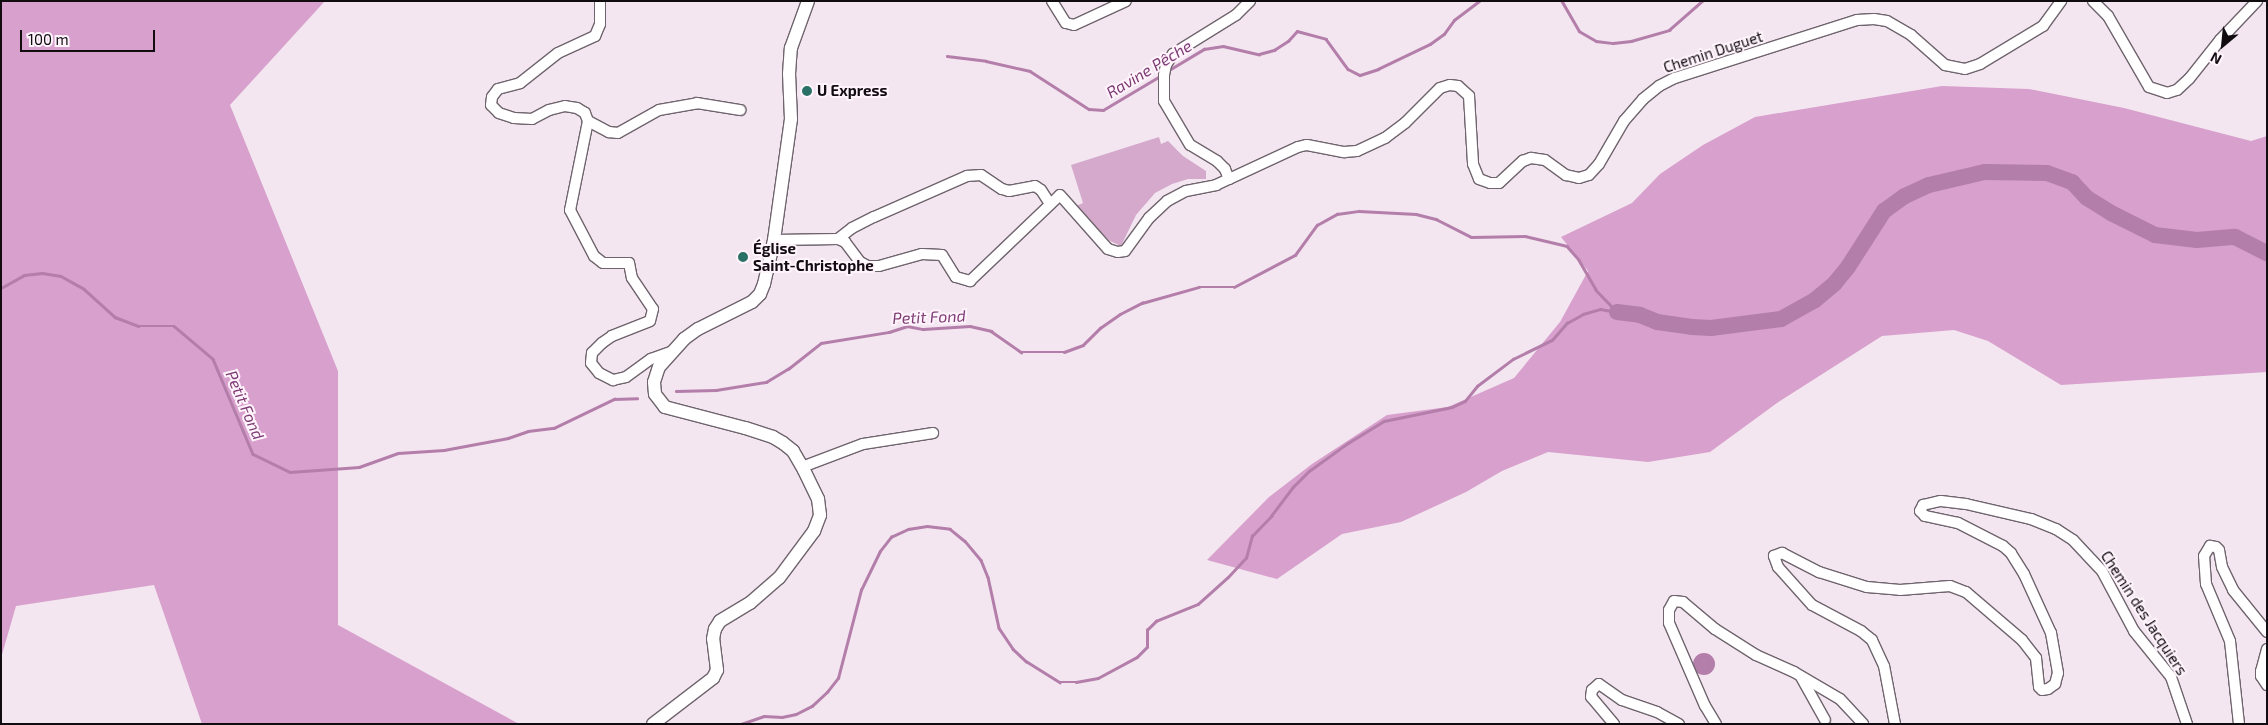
<!DOCTYPE html>
<html>
<head>
<meta charset="utf-8">
<style>
	body { margin:0 }
	#map { position:relative; width:2268px; height:725px; overflow:hidden; background:#f3e6f0; font-family:"Exo 2",sans-serif }
	div>[style] { position:absolute }
	.green>* { inset:0; background:#d4a9cc }
	.forest>* { inset:0; background:#d8a0cd }
	.water>* { inset:0; background:#b47eaa }
	.round { border-radius:50% }
	.stream>* { height:2.5px; margin:-1.25px; padding:0 1.25px; transform-origin:1.25px; border-radius:1.25px; background:#b47eaa }
	.river>* { height:16px; margin:-8px; padding:0 8px; transform-origin:8px; border-radius:8px; background:#b47eaa }
	.roads { filter:drop-shadow(1px 0 #6f646d) drop-shadow(-1px 0 #6f646d) drop-shadow(0 1px #6f646d) drop-shadow(0 -1px #6f646d) }
	.minor>* { height:10px; margin:-5px; padding:0 5px; transform-origin:5px; border-radius:5px; background:#fff }
	.major>* { height:12px; margin:-6px; padding:0 6px; transform-origin:6px; border-radius:6px; background:#fff }
	.dots>* { width:14px; height:14px; translate:-50% -50%; box-sizing:border-box; border:2px solid #fff4fc; border-radius:50% }
	span { translate:-50% -50%; white-space:nowrap; text-align:center; line-height:1.15; -webkit-text-stroke:4px #fff4fc; paint-order:stroke }
	.street-label { font-size:15px; color:#110c10 }
	.poi-label { font-size:15px; color:#110c10; font-weight:700 }
	.left { translate:0 -50%; text-align:left }
	.water-label { font-size:16px; color:#7d3b74; font-style:italic }
	.frame { position:absolute; inset:0; border:2px solid #110c10; pointer-events:none }
	.north { position:absolute; left:2198px; top:20px; width:50px; height:50px; -webkit-text-stroke:4px #fff4fc; paint-order:stroke; rotate:208deg; font-size:14px; font-weight:700; line-height:20px; text-align:center; color:#110c10 }
	.north::after { content:''; display:block; margin:auto; width:18px; height:22px; background:#110c10; clip-path:polygon(50% 0,100% 100%,50% 72%,0 100%) }
	.scale { position:absolute; left:20px; top:30px; width:135px; height:22px; box-sizing:border-box; border:2px solid #110c10; border-top:0; padding-left:6px; font-size:15px; line-height:18px; white-space:nowrap; color:#110c10; -webkit-text-stroke:4px #fff4fc; paint-order:stroke }
</style>
</head>
<body>
<div id="map">
	<div class="green">
		<i style="clip-path:polygon(1159px 137px,1161px 144px,1168px 141px,1183px 156px,1206px 171px,1206px 179px,1188px 179px,1172px 184px,1155px 193px,1136px 215px,1121px 246px,1110px 241px,1074px 207px,1083px 203px,1071px 165px)"></i>
	</div>
	<div class="forest">
		<i style="clip-path:polygon(1px 1px,325px 1px,230px 105px,338px 371px,338px 625px,519px 724px,202px 724px,154px 585px,16px 606px,1px 658px)"></i>
		<i style="clip-path:polygon(1942px 86px,2029px 89px,2124px 108px,2251px 141px,2267px 136px,2267px 372px,2061px 385px,1988px 341px,1954px 330px,1882px 336px,1777px 403px,1710px 452px,1648px 462px,1548px 452px,1502px 471px,1466px 492px,1401px 522px,1342px 534px,1277px 579px,1207px 560px,1269px 497px,1312px 464px,1387px 415px,1448px 407px,1514px 378px,1560px 322px,1588px 271px,1561px 237px,1632px 203px,1660px 174px,1703px 145px,1755px 117px)"></i>
	</div>
	<div class="water">
		<i class="round" style="left:1693px;top:653px;width:22px;height:22px"></i>
	</div>
	<div class="stream">
		<i style="left:1562px;top:1px;width:34px;rotate:60deg"></i>
		<i style="left:1579px;top:31px;width:20px;rotate:30deg"></i>
		<i style="left:1596px;top:41px;width:17px;rotate:7deg"></i>
		<i style="left:1613px;top:43px;width:18px;rotate:-6deg"></i>
		<i style="left:1631px;top:41px;width:40px;rotate:-16deg"></i>
		<i style="left:1669px;top:30px;width:44px;rotate:-41.3deg"></i>
		<i style="left:947px;top:56px;width:39px;rotate:7deg"></i>
		<i style="left:986px;top:61px;width:45px;rotate:12.8deg"></i>
		<i style="left:1030px;top:71px;width:70px;rotate:32.8deg"></i>
		<i style="left:1089px;top:109px;width:14px;rotate:4deg"></i>
		<i style="left:1103px;top:110px;width:66px;rotate:-30.8deg"></i>
		<i style="left:1169px;top:70px;width:41px;rotate:-31deg"></i>
		<i style="left:1204px;top:49px;width:19px;rotate:-9deg"></i>
		<i style="left:1223px;top:46px;width:37px;rotate:13deg"></i>
		<i style="left:1259px;top:54px;width:16px;rotate:-15deg"></i>
		<i style="left:1274px;top:50px;width:17px;rotate:-33deg"></i>
		<i style="left:1288px;top:41px;width:13px;rotate:-48deg"></i>
		<i style="left:1297px;top:31px;width:30px;rotate:15deg"></i>
		<i style="left:1326px;top:39px;width:37px;rotate:54deg"></i>
		<i style="left:1348px;top:69px;width:13px;rotate:27deg"></i>
		<i style="left:1360px;top:75px;width:19px;rotate:-18deg"></i>
		<i style="left:1378px;top:69px;width:58px;rotate:-25.7deg"></i>
		<i style="left:1430px;top:44px;width:17px;rotate:-36deg"></i>
		<i style="left:1444px;top:34px;width:17px;rotate:-54deg"></i>
		<i style="left:1454px;top:20px;width:31px;rotate:-37deg"></i>
		<i style="left:1px;top:288px;width:26px;rotate:-29deg"></i>
		<i style="left:24px;top:275px;width:18px;rotate:-6deg"></i>
		<i style="left:42px;top:273px;width:19px;rotate:9deg"></i>
		<i style="left:61px;top:276px;width:26px;rotate:29deg"></i>
		<i style="left:84px;top:289px;width:42px;rotate:42.1deg"></i>
		<i style="left:115px;top:317px;width:25px;rotate:21deg"></i>
		<i style="left:138px;top:326px;width:36px"></i>
		<i style="left:174px;top:326px;width:51px;rotate:40.2deg"></i>
		<i style="left:213px;top:359px;width:103px;rotate:67.2deg"></i>
		<i style="left:253px;top:454px;width:41px;rotate:25.9deg"></i>
		<i style="left:290px;top:472px;width:69px;rotate:-4.1deg"></i>
		<i style="left:359px;top:467px;width:41px;rotate:-19.7deg"></i>
		<i style="left:398px;top:453px;width:46px;rotate:-3.7deg"></i>
		<i style="left:444px;top:450px;width:65px;rotate:-10.6deg"></i>
		<i style="left:508px;top:438px;width:21px;rotate:-19deg"></i>
		<i style="left:528px;top:431px;width:26px;rotate:-7deg"></i>
		<i style="left:554px;top:428px;width:67px;rotate:-25.8deg"></i>
		<i style="left:614px;top:399px;width:23px;rotate:-2deg"></i>
		<i style="left:676px;top:391px;width:40px;rotate:-1.4deg"></i>
		<i style="left:716px;top:390px;width:51px;rotate:-9.1deg"></i>
		<i style="left:766px;top:382px;width:26px;rotate:-31deg"></i>
		<i style="left:788px;top:369px;width:42px;rotate:-38.2deg"></i>
		<i style="left:821px;top:343px;width:69px;rotate:-9.2deg"></i>
		<i style="left:889px;top:332px;width:19px;rotate:-18deg"></i>
		<i style="left:907px;top:326px;width:16px;rotate:11deg"></i>
		<i style="left:923px;top:329px;width:47px;rotate:-3.7deg"></i>
		<i style="left:970px;top:326px;width:22px;rotate:13deg"></i>
		<i style="left:991px;top:331px;width:37px;rotate:35deg"></i>
		<i style="left:1021px;top:352px;width:43px"></i>
		<i style="left:1064px;top:352px;width:20px;rotate:-20deg"></i>
		<i style="left:1083px;top:345px;width:24px;rotate:-45deg"></i>
		<i style="left:1100px;top:328px;width:24px;rotate:-35deg"></i>
		<i style="left:1120px;top:314px;width:25px;rotate:-27deg"></i>
		<i style="left:1142px;top:303px;width:59px;rotate:-15.7deg"></i>
		<i style="left:1199px;top:287px;width:35px"></i>
		<i style="left:1234px;top:287px;width:69px;rotate:-27.7deg"></i>
		<i style="left:1295px;top:255px;width:37px;rotate:-54deg"></i>
		<i style="left:1317px;top:225px;width:23px;rotate:-29deg"></i>
		<i style="left:1337px;top:214px;width:22px;rotate:-8deg"></i>
		<i style="left:1359px;top:211px;width:57px;rotate:3deg"></i>
		<i style="left:1416px;top:214px;width:21px;rotate:14deg"></i>
		<i style="left:1436px;top:219px;width:39px;rotate:27deg"></i>
		<i style="left:1471px;top:237px;width:54px;rotate:-1.1deg"></i>
		<i style="left:1525px;top:236px;width:43px;rotate:13.4deg"></i>
		<i style="left:1567px;top:246px;width:18px;rotate:49deg"></i>
		<i style="left:1579px;top:260px;width:34px;rotate:60deg"></i>
		<i style="left:1596px;top:290px;width:29px;rotate:46deg"></i>
		<i style="left:741px;top:724px;width:24px;rotate:-19deg"></i>
		<i style="left:764px;top:716px;width:18px;rotate:3deg"></i>
		<i style="left:782px;top:717px;width:14px;rotate:-12deg"></i>
		<i style="left:796px;top:714px;width:18px;rotate:-27deg"></i>
		<i style="left:812px;top:706px;width:21px;rotate:-43deg"></i>
		<i style="left:827px;top:692px;width:18px;rotate:-52deg"></i>
		<i style="left:838px;top:678px;width:91px;rotate:-75.4deg"></i>
		<i style="left:861px;top:590px;width:43px;rotate:-64deg"></i>
		<i style="left:880px;top:551px;width:18px;rotate:-52deg"></i>
		<i style="left:891px;top:537px;width:19px;rotate:-25deg"></i>
		<i style="left:908px;top:529px;width:19px;rotate:-9deg"></i>
		<i style="left:927px;top:526px;width:23px;rotate:7deg"></i>
		<i style="left:950px;top:529px;width:19px;rotate:39deg"></i>
		<i style="left:965px;top:541px;width:25px;rotate:50deg"></i>
		<i style="left:981px;top:560px;width:18px;rotate:68deg"></i>
		<i style="left:988px;top:577px;width:52px;rotate:77.8deg"></i>
		<i style="left:999px;top:628px;width:25px;rotate:56deg"></i>
		<i style="left:1013px;top:649px;width:18px;rotate:43deg"></i>
		<i style="left:1026px;top:661px;width:40px;rotate:32deg"></i>
		<i style="left:1060px;top:682px;width:16px"></i>
		<i style="left:1076px;top:682px;width:22px;rotate:-10deg"></i>
		<i style="left:1098px;top:678px;width:44px;rotate:-28.3deg"></i>
		<i style="left:1137px;top:657px;width:14px;rotate:-45deg"></i>
		<i style="left:1147px;top:647px;width:17px;rotate:-90deg"></i>
		<i style="left:1147px;top:630px;width:13px;rotate:-45deg"></i>
		<i style="left:1156px;top:621px;width:45px;rotate:-22deg"></i>
		<i style="left:1198px;top:604px;width:40px;rotate:-42deg"></i>
		<i style="left:1228px;top:577px;width:26px;rotate:-47deg"></i>
		<i style="left:1246px;top:558px;width:23px;rotate:-75deg"></i>
		<i style="left:1252px;top:536px;width:28px;rotate:-46deg"></i>
		<i style="left:1271px;top:516px;width:36px;rotate:-53deg"></i>
		<i style="left:1293px;top:487px;width:23px;rotate:-45deg"></i>
		<i style="left:1309px;top:471px;width:48px;rotate:-35.7deg"></i>
		<i style="left:1348px;top:443px;width:42px;rotate:-31.4deg"></i>
		<i style="left:1384px;top:421px;width:69px;rotate:-11.6deg"></i>
		<i style="left:1452px;top:407px;width:14px;rotate:-25deg"></i>
		<i style="left:1465px;top:401px;width:19px;rotate:-51deg"></i>
		<i style="left:1477px;top:386px;width:45px;rotate:-36.9deg"></i>
		<i style="left:1513px;top:359px;width:43px;rotate:-26deg"></i>
		<i style="left:1552px;top:340px;width:23px;rotate:-49deg"></i>
		<i style="left:1567px;top:323px;width:18px;rotate:-29deg"></i>
		<i style="left:1583px;top:314px;width:18px;rotate:-16deg"></i>
		<i style="left:1600px;top:309px;width:17px;rotate:10deg"></i>
	</div>
	<div class="river">
		<i style="left:1617px;top:312px;width:23px;rotate:7deg"></i>
		<i style="left:1640px;top:315px;width:18px;rotate:22deg"></i>
		<i style="left:1657px;top:322px;width:35px;rotate:8deg"></i>
		<i style="left:1692px;top:327px;width:19px;rotate:3deg"></i>
		<i style="left:1711px;top:328px;width:71px;rotate:-7.3deg"></i>
		<i style="left:1781px;top:319px;width:39px;rotate:-29deg"></i>
		<i style="left:1815px;top:300px;width:26px;rotate:-40deg"></i>
		<i style="left:1835px;top:283px;width:21px;rotate:-51deg"></i>
		<i style="left:1848px;top:267px;width:67px;rotate:-57.3deg"></i>
		<i style="left:1884px;top:211px;width:26px;rotate:-36deg"></i>
		<i style="left:1905px;top:196px;width:26px;rotate:-25deg"></i>
		<i style="left:1929px;top:185px;width:57px;rotate:-13.1deg"></i>
		<i style="left:1985px;top:172px;width:62px;rotate:0.9deg"></i>
		<i style="left:2047px;top:173px;width:27px;rotate:20deg"></i>
		<i style="left:2072px;top:182px;width:22px;rotate:47deg"></i>
		<i style="left:2087px;top:198px;width:28px;rotate:32deg"></i>
		<i style="left:2111px;top:213px;width:49px;rotate:26.6deg"></i>
		<i style="left:2155px;top:235px;width:42px;rotate:6.8deg"></i>
		<i style="left:2197px;top:240px;width:38px;rotate:-5deg"></i>
		<i style="left:2235px;top:237px;width:36px;rotate:27deg"></i>
	</div>
	<div class="roads">
		<div class="minor">
			<i style="left:1052px;top:1px;width:26px;rotate:58deg"></i>
			<i style="left:1066px;top:23px;width:8px;rotate:14deg"></i>
			<i style="left:1074px;top:25px;width:57px;rotate:-24.8deg"></i>
			<i style="left:2093px;top:1px;width:21px;rotate:45deg"></i>
			<i style="left:2108px;top:16px;width:82px;rotate:60deg"></i>
			<i style="left:2149px;top:87px;width:19px;rotate:18deg"></i>
			<i style="left:2167px;top:93px;width:10px;rotate:-17deg"></i>
			<i style="left:2177px;top:90px;width:16px;rotate:-43deg"></i>
			<i style="left:2189px;top:79px;width:50px;rotate:-51.5deg"></i>
			<i style="left:2220px;top:40px;width:54px;rotate:-46.5deg"></i>
			<i style="left:588px;top:121px;width:91px;rotate:101.4deg"></i>
			<i style="left:570px;top:210px;width:52px;rotate:62.4deg"></i>
			<i style="left:594px;top:256px;width:11px;rotate:38deg"></i>
			<i style="left:603px;top:263px;width:26px"></i>
			<i style="left:629px;top:263px;width:15px;rotate:79deg"></i>
			<i style="left:632px;top:278px;width:37px;rotate:56deg"></i>
			<i style="left:653px;top:309px;width:12px;rotate:104deg"></i>
			<i style="left:650px;top:321px;width:41px;rotate:158.5deg"></i>
			<i style="left:612px;top:336px;width:12px;rotate:145deg"></i>
			<i style="left:602px;top:343px;width:14px;rotate:135deg"></i>
			<i style="left:592px;top:353px;width:10px;rotate:96deg"></i>
			<i style="left:591px;top:363px;width:13px;rotate:51deg"></i>
			<i style="left:599px;top:373px;width:16px;rotate:27deg"></i>
			<i style="left:613px;top:380px;width:13px;rotate:-13deg"></i>
			<i style="left:626px;top:377px;width:31px;rotate:-36deg"></i>
			<i style="left:651px;top:359px;width:23px;rotate:-20deg"></i>
			<i style="left:588px;top:121px;width:9px;rotate:-111deg"></i>
			<i style="left:585px;top:113px;width:9px;rotate:-148deg"></i>
			<i style="left:577px;top:108px;width:12px;rotate:-171deg"></i>
			<i style="left:565px;top:106px;width:16px;rotate:166deg"></i>
			<i style="left:549px;top:110px;width:19px;rotate:152deg"></i>
			<i style="left:532px;top:119px;width:18px;rotate:-177deg"></i>
			<i style="left:514px;top:118px;width:16px;rotate:-162deg"></i>
			<i style="left:499px;top:113px;width:11px;rotate:-135deg"></i>
			<i style="left:491px;top:105px;width:8px;rotate:-83deg"></i>
			<i style="left:492px;top:97px;width:10px;rotate:-53deg"></i>
			<i style="left:498px;top:89px;width:23px;rotate:-15deg"></i>
			<i style="left:520px;top:83px;width:48px;rotate:-38.3deg"></i>
			<i style="left:558px;top:53px;width:41px;rotate:-24.7deg"></i>
			<i style="left:595px;top:36px;width:13px;rotate:-67deg"></i>
			<i style="left:600px;top:24px;width:23px;rotate:-90deg"></i>
			<i style="left:588px;top:121px;width:24px;rotate:28deg"></i>
			<i style="left:609px;top:132px;width:9px;rotate:6deg"></i>
			<i style="left:618px;top:133px;width:47px;rotate:-29.3deg"></i>
			<i style="left:659px;top:110px;width:39px;rotate:-10deg"></i>
			<i style="left:697px;top:103px;width:44px;rotate:9.2deg"></i>
			<i style="left:1229px;top:179px;width:76px;rotate:-24.9deg"></i>
			<i style="left:1298px;top:147px;width:9px;rotate:-13deg"></i>
			<i style="left:1307px;top:145px;width:38px;rotate:11deg"></i>
			<i style="left:1344px;top:152px;width:13px;rotate:-4deg"></i>
			<i style="left:1357px;top:151px;width:31px;rotate:-25deg"></i>
			<i style="left:1385px;top:138px;width:25px;rotate:-37deg"></i>
			<i style="left:1405px;top:123px;width:49px;rotate:-45deg"></i>
			<i style="left:1440px;top:88px;width:10px;rotate:-17deg"></i>
			<i style="left:1450px;top:85px;width:8px;rotate:7deg"></i>
			<i style="left:1458px;top:86px;width:15px;rotate:42deg"></i>
			<i style="left:1469px;top:96px;width:68px;rotate:86.6deg"></i>
			<i style="left:1473px;top:164px;width:16px;rotate:68deg"></i>
			<i style="left:1479px;top:179px;width:12px;rotate:20deg"></i>
			<i style="left:1490px;top:183px;width:9px"></i>
			<i style="left:1499px;top:183px;width:33px;rotate:-43deg"></i>
			<i style="left:1523px;top:161px;width:9px;rotate:-21deg"></i>
			<i style="left:1531px;top:158px;width:14px;rotate:8deg"></i>
			<i style="left:1545px;top:160px;width:26px;rotate:36deg"></i>
			<i style="left:1566px;top:175px;width:13px;rotate:13deg"></i>
			<i style="left:1579px;top:178px;width:10px;rotate:-17deg"></i>
			<i style="left:1589px;top:175px;width:15px;rotate:-48deg"></i>
			<i style="left:1599px;top:164px;width:50px;rotate:-59.8deg"></i>
			<i style="left:1624px;top:121px;width:29px;rotate:-49deg"></i>
			<i style="left:1643px;top:99px;width:21px;rotate:-39deg"></i>
			<i style="left:1659px;top:86px;width:18px;rotate:-27deg"></i>
			<i style="left:1675px;top:78px;width:191px;rotate:-17.7deg"></i>
			<i style="left:1857px;top:20px;width:17px;rotate:-3deg"></i>
			<i style="left:1874px;top:19px;width:13px;rotate:9deg"></i>
			<i style="left:1887px;top:21px;width:28px;rotate:30deg"></i>
			<i style="left:1911px;top:35px;width:45px;rotate:41.4deg"></i>
			<i style="left:1945px;top:65px;width:20px;rotate:11deg"></i>
			<i style="left:1965px;top:69px;width:16px;rotate:-18deg"></i>
			<i style="left:1980px;top:64px;width:74px;rotate:-31.1deg"></i>
			<i style="left:2043px;top:26px;width:31px;rotate:-54deg"></i>
			<i style="left:838px;top:239px;width:18px;rotate:-38deg"></i>
			<i style="left:852px;top:228px;width:25px;rotate:-27deg"></i>
			<i style="left:874px;top:217px;width:102px;rotate:-23.8deg"></i>
			<i style="left:967px;top:176px;width:14px;rotate:-4deg"></i>
			<i style="left:981px;top:175px;width:25px;rotate:34deg"></i>
			<i style="left:1002px;top:189px;width:7px;rotate:16deg"></i>
			<i style="left:1009px;top:191px;width:26px;rotate:-11deg"></i>
			<i style="left:1035px;top:186px;width:7px;rotate:34deg"></i>
			<i style="left:1041px;top:190px;width:17px;rotate:57deg"></i>
			<i style="left:774px;top:240px;width:64px;rotate:-0.9deg"></i>
			<i style="left:838px;top:239px;width:8px;rotate:23deg"></i>
			<i style="left:845px;top:242px;width:25px;rotate:53deg"></i>
			<i style="left:860px;top:262px;width:9px;rotate:27deg"></i>
			<i style="left:868px;top:266px;width:11px"></i>
			<i style="left:879px;top:266px;width:45px;rotate:-15.6deg"></i>
			<i style="left:922px;top:254px;width:20px;rotate:3deg"></i>
			<i style="left:942px;top:255px;width:26px;rotate:58deg"></i>
			<i style="left:956px;top:277px;width:15px;rotate:16deg"></i>
			<i style="left:970px;top:281px;width:124px;rotate:-43.7deg"></i>
			<i style="left:1060px;top:195px;width:72px;rotate:48.4deg"></i>
			<i style="left:1108px;top:249px;width:10px;rotate:17deg"></i>
			<i style="left:1118px;top:252px;width:7px;rotate:-8deg"></i>
			<i style="left:1125px;top:251px;width:41px;rotate:-54deg"></i>
			<i style="left:1149px;top:218px;width:25px;rotate:-43deg"></i>
			<i style="left:1167px;top:201px;width:21px;rotate:-28deg"></i>
			<i style="left:1186px;top:191px;width:31px;rotate:-11deg"></i>
			<i style="left:1216px;top:185px;width:14px;rotate:-25deg"></i>
			<i style="left:1229px;top:179px;width:11px;rotate:-112deg"></i>
			<i style="left:1225px;top:169px;width:11px;rotate:-135deg"></i>
			<i style="left:1217px;top:161px;width:31px;rotate:-149deg"></i>
			<i style="left:1190px;top:145px;width:51px;rotate:-120.6deg"></i>
			<i style="left:1164px;top:101px;width:26px;rotate:-90deg"></i>
			<i style="left:1164px;top:75px;width:10px;rotate:-79deg"></i>
			<i style="left:1166px;top:65px;width:13px;rotate:-58deg"></i>
			<i style="left:1173px;top:54px;width:74px;rotate:-31.8deg"></i>
			<i style="left:1236px;top:15px;width:20px;rotate:-45deg"></i>
			<i style="left:802px;top:467px;width:65px;rotate:-20.7deg"></i>
			<i style="left:863px;top:444px;width:71px;rotate:-8.9deg"></i>
			<i style="left:2267px;top:649px;width:23px;rotate:105deg"></i>
			<i style="left:2261px;top:671px;width:5px;rotate:90deg"></i>
			<i style="left:2261px;top:676px;width:11px;rotate:56deg"></i>
			<i style="left:1801px;top:677px;width:49px;rotate:60.8deg"></i>
			<i style="left:1614px;top:724px;width:35px;rotate:-130deg"></i>
			<i style="left:1591px;top:697px;width:7px;rotate:-82deg"></i>
			<i style="left:1592px;top:690px;width:9px;rotate:-41deg"></i>
			<i style="left:1599px;top:684px;width:28px;rotate:35deg"></i>
			<i style="left:1622px;top:700px;width:37px;rotate:19deg"></i>
			<i style="left:1657px;top:712px;width:25px;rotate:29deg"></i>
			<i style="left:1716px;top:724px;width:21px;rotate:-121deg"></i>
			<i style="left:1705px;top:706px;width:90px;rotate:-113.4deg"></i>
			<i style="left:1669px;top:623px;width:13px;rotate:-90deg"></i>
			<i style="left:1669px;top:610px;width:10px;rotate:-61deg"></i>
			<i style="left:1674px;top:601px;width:9px;rotate:6deg"></i>
			<i style="left:1683px;top:602px;width:42px;rotate:40.2deg"></i>
			<i style="left:1715px;top:629px;width:49px;rotate:32.4deg"></i>
			<i style="left:1756px;top:655px;width:42px;rotate:24.1deg"></i>
			<i style="left:1794px;top:672px;width:53px;rotate:30.4deg"></i>
			<i style="left:1840px;top:699px;width:34px;rotate:47deg"></i>
			<i style="left:1895px;top:724px;width:59px;rotate:-100.7deg"></i>
			<i style="left:1884px;top:666px;width:29px;rotate:-115deg"></i>
			<i style="left:1872px;top:640px;width:14px;rotate:-141deg"></i>
			<i style="left:1861px;top:631px;width:55px;rotate:-152deg"></i>
			<i style="left:1812px;top:605px;width:51px;rotate:-131.8deg"></i>
			<i style="left:1778px;top:567px;width:12px;rotate:-110deg"></i>
			<i style="left:1774px;top:556px;width:9px;rotate:-21deg"></i>
			<i style="left:1782px;top:553px;width:42px;rotate:27.2deg"></i>
			<i style="left:1819px;top:572px;width:50px;rotate:17.4deg"></i>
			<i style="left:1867px;top:587px;width:33px;rotate:5deg"></i>
			<i style="left:1900px;top:590px;width:50px;rotate:-4.6deg"></i>
			<i style="left:1950px;top:586px;width:17px;rotate:21deg"></i>
			<i style="left:1966px;top:592px;width:74px;rotate:40.6deg"></i>
			<i style="left:2022px;top:640px;width:23px;rotate:52deg"></i>
			<i style="left:2036px;top:658px;width:29px;rotate:84deg"></i>
			<i style="left:2039px;top:687px;width:4px;rotate:45deg"></i>
			<i style="left:2042px;top:690px;width:6px;rotate:-9deg"></i>
			<i style="left:2048px;top:689px;width:9px;rotate:-36deg"></i>
			<i style="left:2055px;top:684px;width:11px;rotate:-75deg"></i>
			<i style="left:2058px;top:673px;width:41px;rotate:-99.9deg"></i>
			<i style="left:2051px;top:633px;width:65px;rotate:-114.6deg"></i>
			<i style="left:2024px;top:574px;width:25px;rotate:-122deg"></i>
			<i style="left:2011px;top:553px;width:11px;rotate:-139deg"></i>
			<i style="left:2003px;top:546px;width:51px;rotate:-152.9deg"></i>
			<i style="left:1958px;top:523px;width:34px;rotate:-168deg"></i>
			<i style="left:1925px;top:516px;width:7px;rotate:-135deg"></i>
			<i style="left:1920px;top:511px;width:7px;rotate:-63deg"></i>
			<i style="left:1923px;top:505px;width:18px;rotate:-13deg"></i>
			<i style="left:1941px;top:501px;width:25px;rotate:7deg"></i>
			<i style="left:1966px;top:504px;width:67px;rotate:13deg"></i>
			<i style="left:2031px;top:519px;width:27px;rotate:22deg"></i>
			<i style="left:2056px;top:529px;width:20px;rotate:33deg"></i>
			<i style="left:2073px;top:540px;width:42px;rotate:46.9deg"></i>
			<i style="left:2102px;top:571px;width:68px;rotate:61.9deg"></i>
			<i style="left:2134px;top:631px;width:59px;rotate:51.2deg"></i>
			<i style="left:2171px;top:677px;width:50px;rotate:71.2deg"></i>
			<i style="left:2239px;top:724px;width:83px;rotate:-96.2deg"></i>
			<i style="left:2230px;top:641px;width:62px;rotate:-112.8deg"></i>
			<i style="left:2206px;top:584px;width:28px;rotate:-94deg"></i>
			<i style="left:2204px;top:556px;width:12px;rotate:-59deg"></i>
			<i style="left:2210px;top:546px;width:6px;rotate:9deg"></i>
			<i style="left:2216px;top:547px;width:4px;rotate:45deg"></i>
			<i style="left:2219px;top:550px;width:17px;rotate:80deg"></i>
			<i style="left:2222px;top:567px;width:25px;rotate:64deg"></i>
			<i style="left:2233px;top:590px;width:54px;rotate:51deg"></i>
		</div>
		<div class="major">
			<i style="left:653px;top:724px;width:76px;rotate:-37.5deg"></i>
			<i style="left:713px;top:678px;width:9px;rotate:-63deg"></i>
			<i style="left:717px;top:670px;width:31px;rotate:-97deg"></i>
			<i style="left:713px;top:639px;width:10px;rotate:-79deg"></i>
			<i style="left:715px;top:629px;width:9px;rotate:-58deg"></i>
			<i style="left:720px;top:621px;width:35px;rotate:-31deg"></i>
			<i style="left:750px;top:603px;width:38px;rotate:-41deg"></i>
			<i style="left:779px;top:578px;width:59px;rotate:-53.3deg"></i>
			<i style="left:814px;top:531px;width:17px;rotate:-69deg"></i>
			<i style="left:820px;top:515px;width:16px;rotate:-97deg"></i>
			<i style="left:818px;top:499px;width:32px;rotate:-116deg"></i>
			<i style="left:804px;top:470px;width:22px;rotate:-120deg"></i>
			<i style="left:793px;top:451px;width:13px;rotate:-141deg"></i>
			<i style="left:783px;top:443px;width:12px;rotate:-149deg"></i>
			<i style="left:773px;top:437px;width:29px;rotate:-162deg"></i>
			<i style="left:745px;top:428px;width:83px;rotate:-165.3deg"></i>
			<i style="left:665px;top:407px;width:16px;rotate:-128deg"></i>
			<i style="left:655px;top:394px;width:12px;rotate:-95deg"></i>
			<i style="left:654px;top:382px;width:16px;rotate:-72deg"></i>
			<i style="left:659px;top:367px;width:38px;rotate:-48deg"></i>
			<i style="left:684px;top:339px;width:17px;rotate:-36deg"></i>
			<i style="left:698px;top:329px;width:60px;rotate:-26.6deg"></i>
			<i style="left:752px;top:302px;width:11px;rotate:-45deg"></i>
			<i style="left:760px;top:294px;width:11px;rotate:-68deg"></i>
			<i style="left:764px;top:284px;width:45px;rotate:-77.2deg"></i>
			<i style="left:774px;top:240px;width:122px;rotate:-82deg"></i>
			<i style="left:791px;top:119px;width:45px;rotate:-92.5deg"></i>
			<i style="left:789px;top:74px;width:26px;rotate:-86deg"></i>
			<i style="left:791px;top:48px;width:50px;rotate:-70.1deg"></i>
		</div>
	</div>
	<div class="dots">
		<i style="left:807px;top:91px;background:#297066"></i>
		<i style="left:743px;top:257px;background:#297066"></i>
	</div>
	<div class="street-label">
		<span style="left:1713px;top:52px;rotate:-18deg">Chemin Duguet</span>
		<span style="left:2144px;top:613px;rotate:57deg">Chemin des Jacquiers</span>
	</div>
	<div class="poi-label">
		<span class="left" style="left:817px;top:91px">U Express</span>
		<span class="left" style="left:753px;top:257px">Église<br>Saint-Christophe</span>
	</div>
	<div class="water-label">
		<span style="left:1149px;top:69px;rotate:-31deg">Ravine Pêche</span>
		<span style="left:929px;top:317px;rotate:-2deg">Petit Fond</span>
		<span style="left:245px;top:405px;rotate:67deg">Petit Fond</span>
	</div>
	<div class="frame"></div>
	<div class="north">N</div>
	<div class="scale">100 m</div>
</div>
</body>
</html>
